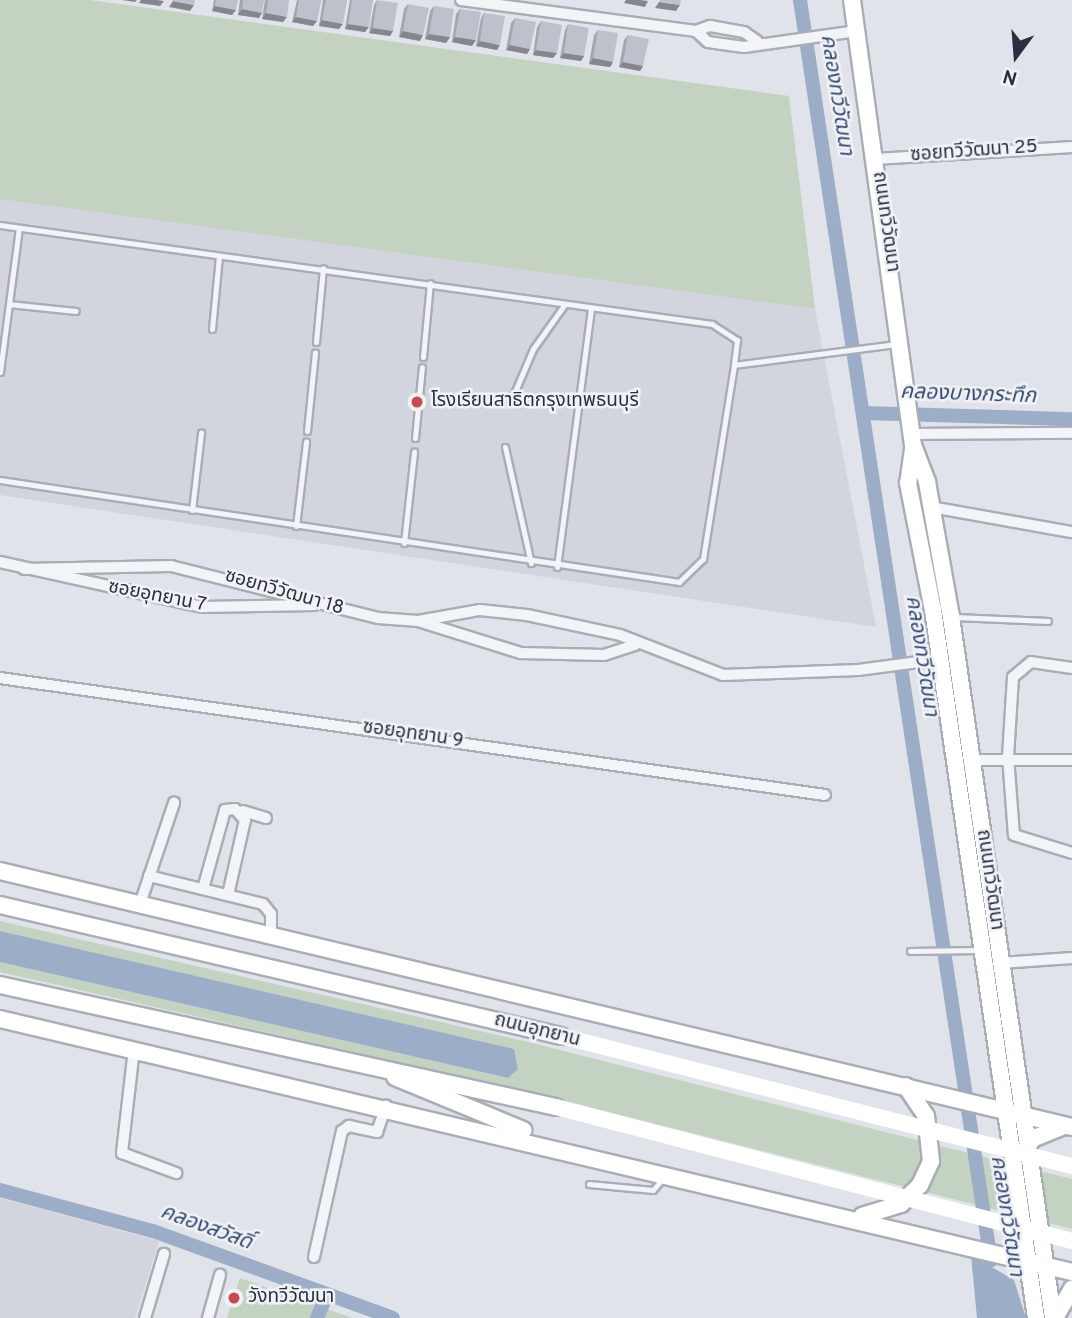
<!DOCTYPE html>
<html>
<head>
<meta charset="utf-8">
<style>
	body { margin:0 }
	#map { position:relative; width:1072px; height:1318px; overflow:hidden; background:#e0e3e9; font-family:Overpass,"Noto Sans Thai",sans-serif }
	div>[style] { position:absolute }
	.built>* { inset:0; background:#d2d5dd }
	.green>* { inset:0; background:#c4d2c2 }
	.water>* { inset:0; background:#9cadc7 }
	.canal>* { height:14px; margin:-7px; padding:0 7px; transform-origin:7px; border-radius:7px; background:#9cadc7 }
	.roads { filter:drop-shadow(2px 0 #a9adb6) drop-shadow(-2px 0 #a9adb6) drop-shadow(0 2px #a9adb6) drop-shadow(0 -2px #a9adb6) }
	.lane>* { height:5px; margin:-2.5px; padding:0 2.5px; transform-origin:2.5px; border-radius:2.5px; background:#f3f4f7 }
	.street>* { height:10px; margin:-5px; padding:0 5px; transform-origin:5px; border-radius:5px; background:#f3f4f7 }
	.secondary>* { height:16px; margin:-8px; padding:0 8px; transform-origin:8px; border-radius:8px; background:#fff }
	.secondary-bridge>* { height:16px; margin:-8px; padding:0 8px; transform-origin:8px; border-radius:8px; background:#fff }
	.wall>* { inset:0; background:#a3a6af }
	.shaded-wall>* { inset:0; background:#85878e }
	.building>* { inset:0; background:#bec1cb }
	.dots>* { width:19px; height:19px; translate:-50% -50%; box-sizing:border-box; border:4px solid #f0f2f6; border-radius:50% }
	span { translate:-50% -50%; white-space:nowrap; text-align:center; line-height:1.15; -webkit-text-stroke:5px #f0f2f6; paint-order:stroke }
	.street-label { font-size:19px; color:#292f3f }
	.poi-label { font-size:19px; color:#292f3f }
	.left { translate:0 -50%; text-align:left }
	.water-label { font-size:21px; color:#354a72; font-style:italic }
	.north { position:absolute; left:981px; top:21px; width:70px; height:70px; -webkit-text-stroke:5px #f0f2f6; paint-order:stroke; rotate:196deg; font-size:19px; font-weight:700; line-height:28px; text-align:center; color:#292f3f }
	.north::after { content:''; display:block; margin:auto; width:24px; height:32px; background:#292f3f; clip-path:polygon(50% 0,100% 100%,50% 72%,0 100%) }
</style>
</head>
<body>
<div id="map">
	<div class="built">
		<i style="clip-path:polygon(0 194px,815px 309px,876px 627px,0 495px)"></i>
		<i style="clip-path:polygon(0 1198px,159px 1241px,135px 1318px,0 1318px)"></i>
	</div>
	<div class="green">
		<i style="clip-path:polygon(0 0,90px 0,789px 96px,815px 309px,0 199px)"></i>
		<i style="clip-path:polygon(0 921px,528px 1042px,1072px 1179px,1072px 1229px,517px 1089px,0 972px,0 962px,507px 1078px,518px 1069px,514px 1049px,0 931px)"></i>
		<i style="clip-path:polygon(240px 1278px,352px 1318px,227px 1318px)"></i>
	</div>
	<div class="water">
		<i style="clip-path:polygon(0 931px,514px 1049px,518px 1069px,508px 1078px,0 962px)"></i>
		<i style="clip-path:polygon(971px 1255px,1014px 1280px,1026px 1318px,977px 1318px)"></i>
	</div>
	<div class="canal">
		<i style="left:800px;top:0;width:1275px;rotate:81.39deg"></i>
		<i style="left:864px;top:413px;width:208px;rotate:1.7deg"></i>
		<i style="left:0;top:1190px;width:158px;rotate:15deg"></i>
		<i style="left:153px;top:1231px;width:255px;rotate:19.9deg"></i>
		<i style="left:317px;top:1318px;width:25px;rotate:-67deg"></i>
	</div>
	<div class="roads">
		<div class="lane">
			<i style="left:0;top:225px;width:719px;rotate:7.92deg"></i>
			<i style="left:712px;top:324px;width:30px;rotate:33deg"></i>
			<i style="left:737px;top:340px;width:25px;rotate:97deg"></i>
			<i style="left:9px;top:304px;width:67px;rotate:6deg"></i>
			<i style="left:212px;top:329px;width:73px;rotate:-84.5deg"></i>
			<i style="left:316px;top:342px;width:74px;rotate:-84.6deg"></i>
			<i style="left:423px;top:357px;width:74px;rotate:-84.6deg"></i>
			<i style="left:0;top:372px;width:145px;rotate:-82.5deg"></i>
			<i style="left:513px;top:396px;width:51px;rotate:-66.9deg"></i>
			<i style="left:533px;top:349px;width:55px;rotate:-54.6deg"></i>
			<i style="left:307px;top:431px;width:79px;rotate:-84.2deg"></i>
			<i style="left:415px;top:438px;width:71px;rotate:-84.4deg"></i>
			<i style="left:505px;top:447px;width:119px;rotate:77.4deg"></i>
			<i style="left:0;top:480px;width:687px;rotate:8.54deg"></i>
			<i style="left:679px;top:582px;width:33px;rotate:-44deg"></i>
			<i style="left:703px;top:559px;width:196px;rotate:-80.9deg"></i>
			<i style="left:734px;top:365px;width:163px;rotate:-7.4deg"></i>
			<i style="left:192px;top:510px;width:78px;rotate:-83.3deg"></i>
			<i style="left:296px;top:526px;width:85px;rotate:-83.2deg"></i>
			<i style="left:404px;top:543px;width:92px;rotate:-83.7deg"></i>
			<i style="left:557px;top:567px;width:261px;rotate:-82.5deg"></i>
			<i style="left:955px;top:617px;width:93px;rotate:2.5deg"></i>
			<i style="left:910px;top:951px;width:70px;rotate:-0.8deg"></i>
			<i style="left:589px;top:1184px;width:64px;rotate:5.4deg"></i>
			<i style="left:653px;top:1190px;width:16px;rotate:-50deg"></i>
		</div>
		<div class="street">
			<i style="left:461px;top:0;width:237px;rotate:7.5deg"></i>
			<i style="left:696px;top:31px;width:15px;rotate:-20deg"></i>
			<i style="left:710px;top:26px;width:35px;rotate:10deg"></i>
			<i style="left:744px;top:32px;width:16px;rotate:35deg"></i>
			<i style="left:696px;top:31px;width:16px;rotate:43deg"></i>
			<i style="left:708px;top:42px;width:36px;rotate:8deg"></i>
			<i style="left:744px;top:47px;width:114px;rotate:-8.1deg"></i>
			<i style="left:876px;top:159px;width:196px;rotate:-3.5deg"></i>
			<i style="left:912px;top:434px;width:160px;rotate:-0.4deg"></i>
			<i style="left:931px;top:507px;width:143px;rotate:10.1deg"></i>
			<i style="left:0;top:562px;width:208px;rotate:12.5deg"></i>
			<i style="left:203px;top:607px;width:111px;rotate:-1deg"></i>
			<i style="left:24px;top:569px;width:147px;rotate:-1.2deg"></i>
			<i style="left:171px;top:566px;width:213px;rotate:14.1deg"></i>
			<i style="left:378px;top:618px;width:40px;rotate:4.3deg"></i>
			<i style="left:418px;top:621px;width:63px;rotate:-10.1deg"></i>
			<i style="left:480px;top:610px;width:47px;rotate:6.1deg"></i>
			<i style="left:527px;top:615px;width:95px;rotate:12.1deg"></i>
			<i style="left:620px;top:635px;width:110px;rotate:21.2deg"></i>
			<i style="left:723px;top:675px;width:135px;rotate:-2.1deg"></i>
			<i style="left:858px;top:670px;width:84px;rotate:-7.5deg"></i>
			<i style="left:418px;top:621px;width:108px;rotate:17.3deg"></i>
			<i style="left:521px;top:653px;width:83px;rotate:1.4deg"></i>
			<i style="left:604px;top:655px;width:33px;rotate:-18deg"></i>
			<i style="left:1072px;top:668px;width:41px;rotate:-171.7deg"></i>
			<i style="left:1031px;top:662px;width:23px;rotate:140deg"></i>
			<i style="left:1013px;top:677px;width:79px;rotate:93.6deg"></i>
			<i style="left:1008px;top:756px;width:79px;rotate:85.7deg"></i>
			<i style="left:1014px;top:835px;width:61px;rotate:17.2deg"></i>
			<i style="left:0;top:678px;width:833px;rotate:8.07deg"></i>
			<i style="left:972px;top:760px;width:100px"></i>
			<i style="left:243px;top:811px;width:24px;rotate:17deg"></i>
			<i style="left:149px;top:876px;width:117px;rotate:13.8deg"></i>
			<i style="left:263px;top:904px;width:13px;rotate:51deg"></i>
			<i style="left:271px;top:914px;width:22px;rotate:90deg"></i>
			<i style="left:203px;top:889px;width:82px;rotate:-74.4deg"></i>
			<i style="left:225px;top:810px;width:10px;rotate:-6deg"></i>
			<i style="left:235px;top:809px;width:15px;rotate:48deg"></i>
			<i style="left:245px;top:820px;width:77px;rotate:102.8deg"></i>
			<i style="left:140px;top:904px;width:107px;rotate:-71.4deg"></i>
			<i style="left:1000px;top:963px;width:72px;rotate:-4deg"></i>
			<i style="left:134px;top:1049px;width:105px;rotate:96.6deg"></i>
			<i style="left:122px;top:1153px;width:58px;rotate:20.3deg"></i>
			<i style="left:314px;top:1257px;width:129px;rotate:-77.5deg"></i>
			<i style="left:342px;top:1131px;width:9px;rotate:-36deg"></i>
			<i style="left:349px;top:1126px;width:29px;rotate:12deg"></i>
			<i style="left:377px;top:1132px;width:28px;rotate:-71deg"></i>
			<i style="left:145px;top:1318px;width:67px;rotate:-73.5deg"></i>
			<i style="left:208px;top:1318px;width:45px;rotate:-74.4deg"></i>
		</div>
		<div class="secondary">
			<i style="left:852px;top:0;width:449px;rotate:82.2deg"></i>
			<i style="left:913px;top:445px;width:40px;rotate:69deg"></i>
			<i style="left:927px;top:482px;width:137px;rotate:79.9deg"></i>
			<i style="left:951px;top:617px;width:708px;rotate:81.72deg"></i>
			<i style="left:913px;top:449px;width:34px;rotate:98deg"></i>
			<i style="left:908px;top:483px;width:129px;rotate:78.9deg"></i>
			<i style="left:933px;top:610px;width:715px;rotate:81.72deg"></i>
			<i style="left:0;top:871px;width:1102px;rotate:13.43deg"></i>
			<i style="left:0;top:905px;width:576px;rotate:13.14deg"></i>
			<i style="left:0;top:985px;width:569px;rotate:12.38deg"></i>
			<i style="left:0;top:1019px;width:1101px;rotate:13.28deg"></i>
			<i style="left:395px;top:1077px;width:139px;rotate:22.5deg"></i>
			<i style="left:1027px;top:1148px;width:10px;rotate:-61deg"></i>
			<i style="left:1032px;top:1139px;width:35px;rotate:-22deg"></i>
			<i style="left:862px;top:1216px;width:41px;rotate:-17.1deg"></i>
			<i style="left:901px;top:1204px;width:27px;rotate:-45deg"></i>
			<i style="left:920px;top:1185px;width:26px;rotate:-65deg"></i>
			<i style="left:931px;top:1161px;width:45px;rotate:-96.3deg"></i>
			<i style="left:926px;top:1116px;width:36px;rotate:-124deg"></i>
			<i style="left:1055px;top:1318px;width:34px;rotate:-60deg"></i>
		</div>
	</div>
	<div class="secondary-bridge">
		<i style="left:561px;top:1036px;width:527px;rotate:14.27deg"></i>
		<i style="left:556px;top:1107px;width:533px;rotate:14.56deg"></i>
	</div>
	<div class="wall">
		<i style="clip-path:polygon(214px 0,238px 0,232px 15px,212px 11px)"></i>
		<i style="clip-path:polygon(240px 0,264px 0,259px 18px,238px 15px)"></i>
		<i style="clip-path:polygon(265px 0,289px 0,283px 22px,262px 19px)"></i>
		<i style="clip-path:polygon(297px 0,321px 0,317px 21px,313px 26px,292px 22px)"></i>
		<i style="clip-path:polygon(323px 0,347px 0,339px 29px,319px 26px)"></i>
		<i style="clip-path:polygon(350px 0,373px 0,365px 32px,345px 29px)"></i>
		<i style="clip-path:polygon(377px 0,393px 31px,390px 36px,369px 33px,374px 5px)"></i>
		<i style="clip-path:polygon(408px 4px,420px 41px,399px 37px,404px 9px)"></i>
		<i style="clip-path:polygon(434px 6px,450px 37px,446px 43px,425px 39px,430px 11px)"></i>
		<i style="clip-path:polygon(460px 9px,472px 46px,452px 42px,456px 14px)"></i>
		<i style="clip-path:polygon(484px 13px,497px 50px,476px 46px,481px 18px)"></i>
		<i style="clip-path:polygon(515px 18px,530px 49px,527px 54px,506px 50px,511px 23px)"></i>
		<i style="clip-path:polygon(541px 21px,557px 53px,553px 58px,533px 55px,537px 27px)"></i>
		<i style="clip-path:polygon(568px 24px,584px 56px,581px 61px,560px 58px,565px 30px)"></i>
		<i style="clip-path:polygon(598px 30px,613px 62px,610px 67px,589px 64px,594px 35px)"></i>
		<i style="clip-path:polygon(628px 35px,643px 66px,640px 71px,619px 67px,624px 40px)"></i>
	</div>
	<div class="shaded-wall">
		<i style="clip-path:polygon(122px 0,137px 0,135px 2px)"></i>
		<i style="clip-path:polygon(141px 0,157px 0,164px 1px,160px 6px,139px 3px)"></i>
		<i style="clip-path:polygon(626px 0,640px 0,648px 1px,645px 7px,624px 3px)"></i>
		<i style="clip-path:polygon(173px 1px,194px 5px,190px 11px,169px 7px)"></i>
		<i style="clip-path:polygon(659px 2px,680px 5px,676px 11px,655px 8px)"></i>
		<i style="clip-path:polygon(215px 6px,236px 10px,232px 15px,212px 11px)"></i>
		<i style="clip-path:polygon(242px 9px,262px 13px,259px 18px,238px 15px)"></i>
		<i style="clip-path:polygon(266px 13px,287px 17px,283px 22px,262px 19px)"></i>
		<i style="clip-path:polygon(296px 17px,317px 21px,313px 26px,292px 22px)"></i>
		<i style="clip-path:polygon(322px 20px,343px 24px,339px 29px,319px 26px)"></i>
		<i style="clip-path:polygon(348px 24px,369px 27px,365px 32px,345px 29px)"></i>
		<i style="clip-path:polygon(373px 28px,393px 31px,390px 36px,369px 33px)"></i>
		<i style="clip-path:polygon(403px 31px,423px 35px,420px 41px,399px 37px)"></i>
		<i style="clip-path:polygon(429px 34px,450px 37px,446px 43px,425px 39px)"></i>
		<i style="clip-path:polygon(455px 37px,476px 40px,472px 46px,452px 42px)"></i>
		<i style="clip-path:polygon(480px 41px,500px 45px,497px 50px,476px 46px)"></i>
		<i style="clip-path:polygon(510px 45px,530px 49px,527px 54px,506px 50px)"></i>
		<i style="clip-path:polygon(536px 50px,557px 53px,553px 58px,533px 55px)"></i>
		<i style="clip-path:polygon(564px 53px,584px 56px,581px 61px,560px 58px)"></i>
		<i style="clip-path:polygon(593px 58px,613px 62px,610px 67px,589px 64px)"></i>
		<i style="clip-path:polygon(623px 62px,643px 66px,640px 71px,619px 67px)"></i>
	</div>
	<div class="building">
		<i style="clip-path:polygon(173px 0,195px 0,194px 5px,173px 1px)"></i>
		<i style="clip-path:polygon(216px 0,238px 0,236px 10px,215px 6px)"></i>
		<i style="clip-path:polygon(243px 0,264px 0,262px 13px,242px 9px)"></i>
		<i style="clip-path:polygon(268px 0,289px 0,287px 17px,266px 13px)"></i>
		<i style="clip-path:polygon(299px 0,321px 0,317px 21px,296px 17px)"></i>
		<i style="clip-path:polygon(326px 0,347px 0,343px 24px,322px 20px)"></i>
		<i style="clip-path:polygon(352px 0,373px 0,369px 27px,348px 24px)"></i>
		<i style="clip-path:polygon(377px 0,398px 3px,393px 31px,373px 28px)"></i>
		<i style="clip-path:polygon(660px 0,681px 0,680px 5px,659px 2px)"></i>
		<i style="clip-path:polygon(408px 4px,429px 8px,423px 35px,403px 31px)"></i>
		<i style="clip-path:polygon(434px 6px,454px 9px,450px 37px,429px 34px)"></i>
		<i style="clip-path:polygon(460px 9px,481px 12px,476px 40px,455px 37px)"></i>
		<i style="clip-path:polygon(484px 13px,505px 16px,500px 45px,480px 41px)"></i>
		<i style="clip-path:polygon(515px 18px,536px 22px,530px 49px,510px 45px)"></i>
		<i style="clip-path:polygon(541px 21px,562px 25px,557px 53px,536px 50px)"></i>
		<i style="clip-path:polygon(568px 24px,589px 28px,584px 56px,564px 53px)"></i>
		<i style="clip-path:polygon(598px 30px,618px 33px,613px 62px,593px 58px)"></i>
		<i style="clip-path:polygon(628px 35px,649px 39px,643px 66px,623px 62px)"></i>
	</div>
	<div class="dots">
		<i style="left:417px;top:402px;background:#c94a51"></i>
		<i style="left:234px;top:1298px;background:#c94a51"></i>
	</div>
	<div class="street-label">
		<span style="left:974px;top:152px;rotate:-4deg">ซอยทวีวัฒนา 25</span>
		<span style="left:885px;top:222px;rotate:82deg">ถนนทวีวัฒนา</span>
		<span style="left:284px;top:593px;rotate:16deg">ซอยทวีวัฒนา 18</span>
		<span style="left:157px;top:597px;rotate:11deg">ซอยอุทยาน 7</span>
		<span style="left:413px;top:735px;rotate:8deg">ซอยอุทยาน 9</span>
		<span style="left:989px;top:880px;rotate:82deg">ถนนทวีวัฒนา</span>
		<span style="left:537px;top:1031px;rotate:14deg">ถนนอุทยาน</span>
	</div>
	<div class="poi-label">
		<span class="left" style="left:431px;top:402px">โรงเรียนสาธิตกรุงเทพธนบุรี</span>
		<span class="left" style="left:248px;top:1298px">วังทวีวัฒนา</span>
	</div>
	<div class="water-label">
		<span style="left:836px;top:95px;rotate:81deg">คลองทวีวัฒนา</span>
		<span style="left:968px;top:395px;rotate:2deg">คลองบางกระทึก</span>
		<span style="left:921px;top:656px;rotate:81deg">คลองทวีวัฒนา</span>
		<span style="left:1006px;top:1216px;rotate:81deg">คลองทวีวัฒนา</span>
		<span style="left:206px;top:1228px;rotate:20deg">คลองสวัสดิ์</span>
	</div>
	<div class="north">N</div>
</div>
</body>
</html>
